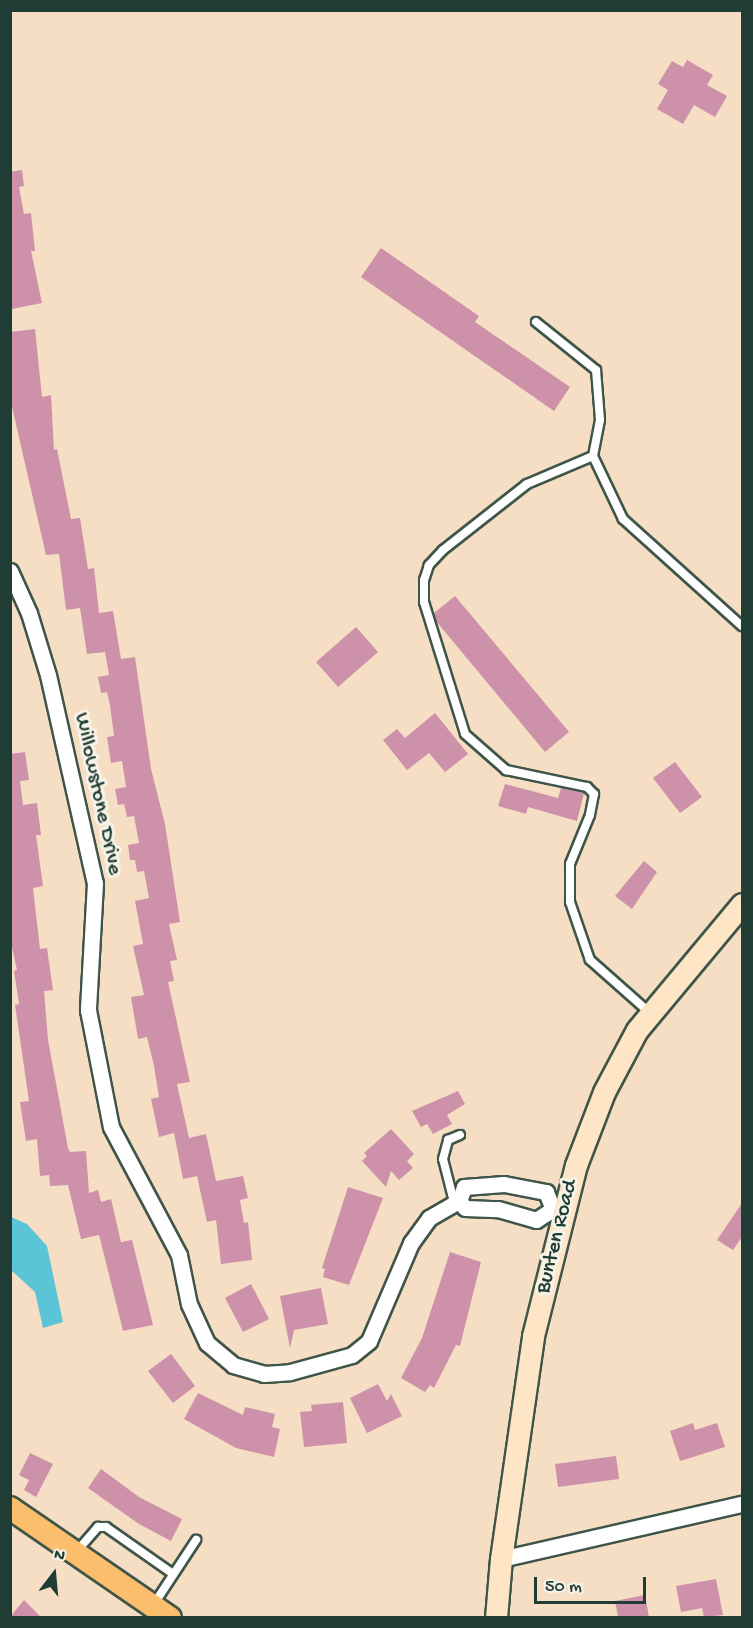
<!DOCTYPE html>
<html>
<head>
<meta charset="utf-8">
<style>
	body { margin:0 }
	#map { position:relative; width:753px; height:1628px; overflow:hidden; background:#f5dec3; font-family:"Gochi Hand",sans-serif }
	div>[style] { position:absolute }
	.water>* { inset:0; background:#5bc4d7 }
	.building>* { inset:0; background:#cd91aa }
	.roads { filter:drop-shadow(2px 0 #3f5549) drop-shadow(-2px 0 #3f5549) drop-shadow(0 2px #3f5549) drop-shadow(0 -2px #3f5549) }
	.lane>* { height:8px; margin:-4px; padding:0 4px; transform-origin:4px; border-radius:4px; background:#fff }
	.street>* { height:15px; margin:-7.5px; padding:0 7.5px; transform-origin:7.5px; border-radius:7.5px; background:#fff }
	.secondary>* { height:21px; margin:-10.5px; padding:0 10.5px; transform-origin:10.5px; border-radius:10.5px; background:#fde5c5 }
	.primary>* { height:22px; margin:-11px; padding:0 11px; transform-origin:11px; border-radius:11px; background:#fabe6d }
	span { translate:-50% -50%; white-space:nowrap; text-align:center; line-height:1.15; -webkit-text-stroke:6px #f7f3e8; paint-order:stroke }
	.street-label { font-size:22px; color:#1f3d34 }
	.frame { position:absolute; inset:0; border:12px solid #1f3d34; pointer-events:none }
	.north { position:absolute; left:24px; top:1544px; width:60px; height:60px; -webkit-text-stroke:4px #f7f3e8; paint-order:stroke; rotate:16deg; font-size:16px; font-weight:700; line-height:24px; text-align:center; color:#1f3d34 }
	.north::after { content:''; display:block; margin:auto; width:21px; height:27px; background:#1f3d34; clip-path:polygon(50% 0,100% 100%,50% 72%,0 100%) }
	.scale { position:absolute; left:534px; top:1577px; width:112px; height:27px; box-sizing:border-box; border:3px solid #1f3d34; border-top:0; padding-left:8px; font-size:18px; line-height:21px; white-space:nowrap; color:#1f3d34; -webkit-text-stroke:4px #f7f3e8; paint-order:stroke }
</style>
</head>
<body>
<div id="map">
	<div class="water">
		<i style="clip-path:polygon(11px 1217px,27px 1224px,47px 1246px,63px 1322px,43px 1328px,35px 1292px,11px 1270px)"></i>
	</div>
	<div class="building">
		<i style="clip-path:polygon(687px 60px,713px 75px,707px 85px,727px 96px,715px 117px,694px 105px,683px 124px,657px 109px,668px 90px,658px 84px,672px 61px,683px 67px)"></i>
		<i style="clip-path:polygon(22px 170px,24px 186px,19px 187px,24px 214px,31px 213px,35px 251px,31px 251px,42px 303px,12px 309px,10px 172px)"></i>
		<i style="clip-path:polygon(381px 248px,479px 316px,475px 322px,570px 387px,554px 411px,361px 277px)"></i>
		<i style="clip-path:polygon(35px 329px,42px 397px,51px 395px,54px 450px,57px 449px,71px 519px,80px 518px,88px 569px,94px 568px,99px 613px,113px 611px,121px 659px,135px 657px,151px 769px,165px 824px,180px 922px,169px 924px,177px 960px,170px 961px,174px 981px,168px 982px,190px 1082px,177px 1084px,189px 1138px,206px 1134px,216px 1181px,243px 1176px,248px 1198px,240px 1200px,244px 1223px,248px 1222px,252px 1260px,221px 1264px,216px 1220px,207px 1222px,197px 1176px,183px 1179px,174px 1133px,159px 1137px,151px 1099px,159px 1097px,154px 1066px,147px 1037px,138px 1039px,131px 997px,144px 995px,133px 946px,143px 944px,135px 901px,149px 898px,144px 871px,137px 872px,135px 860px,130px 860px,128px 845px,139px 843px,134px 816px,127px 817px,124px 804px,118px 805px,115px 789px,126px 787px,122px 761px,111px 763px,107px 737px,114px 736px,110px 705px,107px 692px,101px 693px,98px 677px,109px 675px,105px 652px,87px 654px,80px 608px,66px 610px,59px 554px,46px 555px,10px 398px,10px 332px)"></i>
		<i style="clip-path:polygon(455px 596px,569px 732px,545px 752px,436px 621px,434px 613px)"></i>
		<i style="clip-path:polygon(356px 627px,378px 652px,338px 687px,316px 662px)"></i>
		<i style="clip-path:polygon(435px 713px,468px 754px,445px 772px,429px 753px,407px 770px,383px 740px,397px 729px,405px 738px)"></i>
		<i style="clip-path:polygon(25px 752px,29px 780px,20px 781px,23px 805px,37px 803px,41px 835px,36px 835px,43px 886px,33px 888px,40px 949px,47px 948px,53px 990px,44px 991px,48px 1040px,68px 1148px,70px 1152px,86px 1151px,89px 1193px,98px 1190px,101px 1202px,111px 1199px,121px 1242px,132px 1240px,153px 1325px,123px 1331px,99px 1235px,81px 1239px,68px 1185px,50px 1186px,49px 1175px,40px 1176px,37px 1139px,26px 1141px,23px 1122px,20px 1102px,29px 1101px,15px 1005px,19px 1004px,14px 971px,17px 970px,10px 938px,10px 754px)"></i>
		<i style="clip-path:polygon(675px 762px,702px 797px,680px 813px,653px 778px)"></i>
		<i style="clip-path:polygon(505px 784px,558px 798px,561px 788px,584px 793px,577px 821px,528px 807px,526px 814px,498px 806px)"></i>
		<i style="clip-path:polygon(644px 861px,657px 872px,632px 909px,615px 896px)"></i>
		<i style="clip-path:polygon(458px 1091px,465px 1104px,447px 1115px,452px 1124px,433px 1134px,427px 1124px,421px 1127px,412px 1111px)"></i>
		<i style="clip-path:polygon(391px 1129px,414px 1154px,407px 1161px,413px 1168px,399px 1180px,391px 1171px,386px 1187px,362px 1161px,367px 1156px,364px 1153px)"></i>
		<i style="clip-path:polygon(348px 1187px,383px 1198px,349px 1285px,323px 1277px,325px 1269px,322px 1268px)"></i>
		<i style="clip-path:polygon(742px 1203px,742px 1237px,733px 1250px,717px 1240px)"></i>
		<i style="clip-path:polygon(450px 1252px,481px 1262px,460px 1346px,456px 1345px,434px 1388px,430px 1385px,425px 1392px,401px 1378px,422px 1338px)"></i>
		<i style="clip-path:polygon(251px 1284px,269px 1319px,243px 1332px,225px 1298px)"></i>
		<i style="clip-path:polygon(321px 1288px,328px 1324px,294px 1330px,290px 1348px,280px 1296px)"></i>
		<i style="clip-path:polygon(171px 1354px,195px 1386px,173px 1403px,148px 1371px)"></i>
		<i style="clip-path:polygon(378px 1384px,387px 1401px,391px 1394px,402px 1416px,367px 1433px,350px 1398px)"></i>
		<i style="clip-path:polygon(198px 1393px,243px 1415px,245px 1407px,275px 1414px,272px 1427px,280px 1429px,274px 1457px,236px 1448px,184px 1419px)"></i>
		<i style="clip-path:polygon(343px 1402px,347px 1443px,304px 1447px,300px 1412px,312px 1411px,311px 1405px)"></i>
		<i style="clip-path:polygon(693px 1423px,695px 1430px,717px 1423px,725px 1447px,680px 1461px,670px 1431px)"></i>
		<i style="clip-path:polygon(30px 1453px,53px 1464px,36px 1497px,24px 1490px,29px 1480px,19px 1475px)"></i>
		<i style="clip-path:polygon(616px 1456px,619px 1479px,558px 1487px,555px 1464px)"></i>
		<i style="clip-path:polygon(101px 1469px,139px 1497px,182px 1519px,171px 1541px,139px 1524px,88px 1488px)"></i>
		<i style="clip-path:polygon(716px 1579px,723px 1615px,704px 1617px,702px 1608px,681px 1612px,676px 1586px)"></i>
		<i style="clip-path:polygon(645px 1595px,649px 1617px,618px 1617px,615px 1601px)"></i>
		<i style="clip-path:polygon(24px 1600px,41px 1617px,10px 1617px)"></i>
	</div>
	<div class="roads">
		<div class="lane">
			<i style="left:536px;top:322px;width:77px;rotate:38.7deg"></i>
			<i style="left:596px;top:370px;width:50px;rotate:85.4deg"></i>
			<i style="left:600px;top:420px;width:37px;rotate:101deg"></i>
			<i style="left:593px;top:456px;width:70px;rotate:64.5deg"></i>
			<i style="left:623px;top:519px;width:160px;rotate:42deg"></i>
			<i style="left:593px;top:456px;width:72px;rotate:157deg"></i>
			<i style="left:527px;top:484px;width:107px;rotate:141.8deg"></i>
			<i style="left:443px;top:550px;width:21px;rotate:133deg"></i>
			<i style="left:429px;top:565px;width:16px;rotate:108deg"></i>
			<i style="left:424px;top:580px;width:22px;rotate:90deg"></i>
			<i style="left:424px;top:602px;width:138px;rotate:72.7deg"></i>
			<i style="left:465px;top:734px;width:55px;rotate:41.3deg"></i>
			<i style="left:506px;top:770px;width:83px;rotate:11.9deg"></i>
			<i style="left:587px;top:787px;width:10px;rotate:45deg"></i>
			<i style="left:594px;top:794px;width:21px;rotate:101deg"></i>
			<i style="left:590px;top:815px;width:53px;rotate:112.2deg"></i>
			<i style="left:570px;top:864px;width:38px;rotate:90deg"></i>
			<i style="left:570px;top:902px;width:61px;rotate:71deg"></i>
			<i style="left:590px;top:960px;width:79px;rotate:41.4deg"></i>
			<i style="left:454px;top:1202px;width:44px;rotate:-104.3deg"></i>
			<i style="left:443px;top:1159px;width:20px;rotate:-75deg"></i>
			<i style="left:448px;top:1140px;width:13px;rotate:-23deg"></i>
			<i style="left:77px;top:1551px;width:32px;rotate:-49deg"></i>
			<i style="left:98px;top:1527px;width:8px"></i>
			<i style="left:106px;top:1527px;width:82px;rotate:35deg"></i>
			<i style="left:154px;top:1604px;width:77px;rotate:-56.7deg"></i>
		</div>
		<div class="street">
			<i style="left:10px;top:571px;width:46px;rotate:65.7deg"></i>
			<i style="left:29px;top:613px;width:65px;rotate:73deg"></i>
			<i style="left:48px;top:675px;width:213px;rotate:77.3deg"></i>
			<i style="left:95px;top:883px;width:127px;rotate:93.2deg"></i>
			<i style="left:88px;top:1010px;width:119px;rotate:78.9deg"></i>
			<i style="left:111px;top:1127px;width:145px;rotate:62deg"></i>
			<i style="left:179px;top:1255px;width:50px;rotate:78.5deg"></i>
			<i style="left:189px;top:1304px;width:43px;rotate:65.2deg"></i>
			<i style="left:207px;top:1343px;width:34px;rotate:40deg"></i>
			<i style="left:233px;top:1365px;width:32px;rotate:16deg"></i>
			<i style="left:264px;top:1374px;width:26px;rotate:-4deg"></i>
			<i style="left:290px;top:1372px;width:64px;rotate:-15.3deg"></i>
			<i style="left:352px;top:1355px;width:22px;rotate:-39deg"></i>
			<i style="left:369px;top:1341px;width:107px;rotate:-66.8deg"></i>
			<i style="left:411px;top:1243px;width:31px;rotate:-54deg"></i>
			<i style="left:429px;top:1218px;width:34px;rotate:-30deg"></i>
			<i style="left:459px;top:1201px;width:15px;rotate:-70deg"></i>
			<i style="left:464px;top:1187px;width:40px;rotate:-4.3deg"></i>
			<i style="left:504px;top:1184px;width:43px;rotate:10.8deg"></i>
			<i style="left:546px;top:1192px;width:18px;rotate:68deg"></i>
			<i style="left:553px;top:1209px;width:9px;rotate:18deg"></i>
			<i style="left:459px;top:1201px;width:9px;rotate:49deg"></i>
			<i style="left:465px;top:1208px;width:33px;rotate:2deg"></i>
			<i style="left:498px;top:1209px;width:40px;rotate:16deg"></i>
			<i style="left:536px;top:1220px;width:20px;rotate:-33deg"></i>
			<i style="left:501px;top:1559px;width:247px;rotate:-12.9deg"></i>
		</div>
		<div class="secondary">
			<i style="left:496px;top:1618px;width:59px;rotate:-85.2deg"></i>
			<i style="left:501px;top:1559px;width:225px;rotate:-81.8deg"></i>
			<i style="left:533px;top:1336px;width:176px;rotate:-75.9deg"></i>
			<i style="left:576px;top:1165px;width:78px;rotate:-69deg"></i>
			<i style="left:604px;top:1092px;width:70px;rotate:-62deg"></i>
			<i style="left:637px;top:1030px;width:164px;rotate:-50.2deg"></i>
		</div>
		<div class="primary">
			<i style="left:10px;top:1508px;width:194px;rotate:34.5deg"></i>
		</div>
	</div>
	<div class="street-label">
		<span style="left:97px;top:794px;rotate:78deg">Willowstone Drive</span>
		<span style="left:558px;top:1237px;rotate:-76deg">Bunten Road</span>
	</div>
	<div class="frame"></div>
	<div class="north">N</div>
	<div class="scale">50 m</div>
</div>
</body>
</html>
